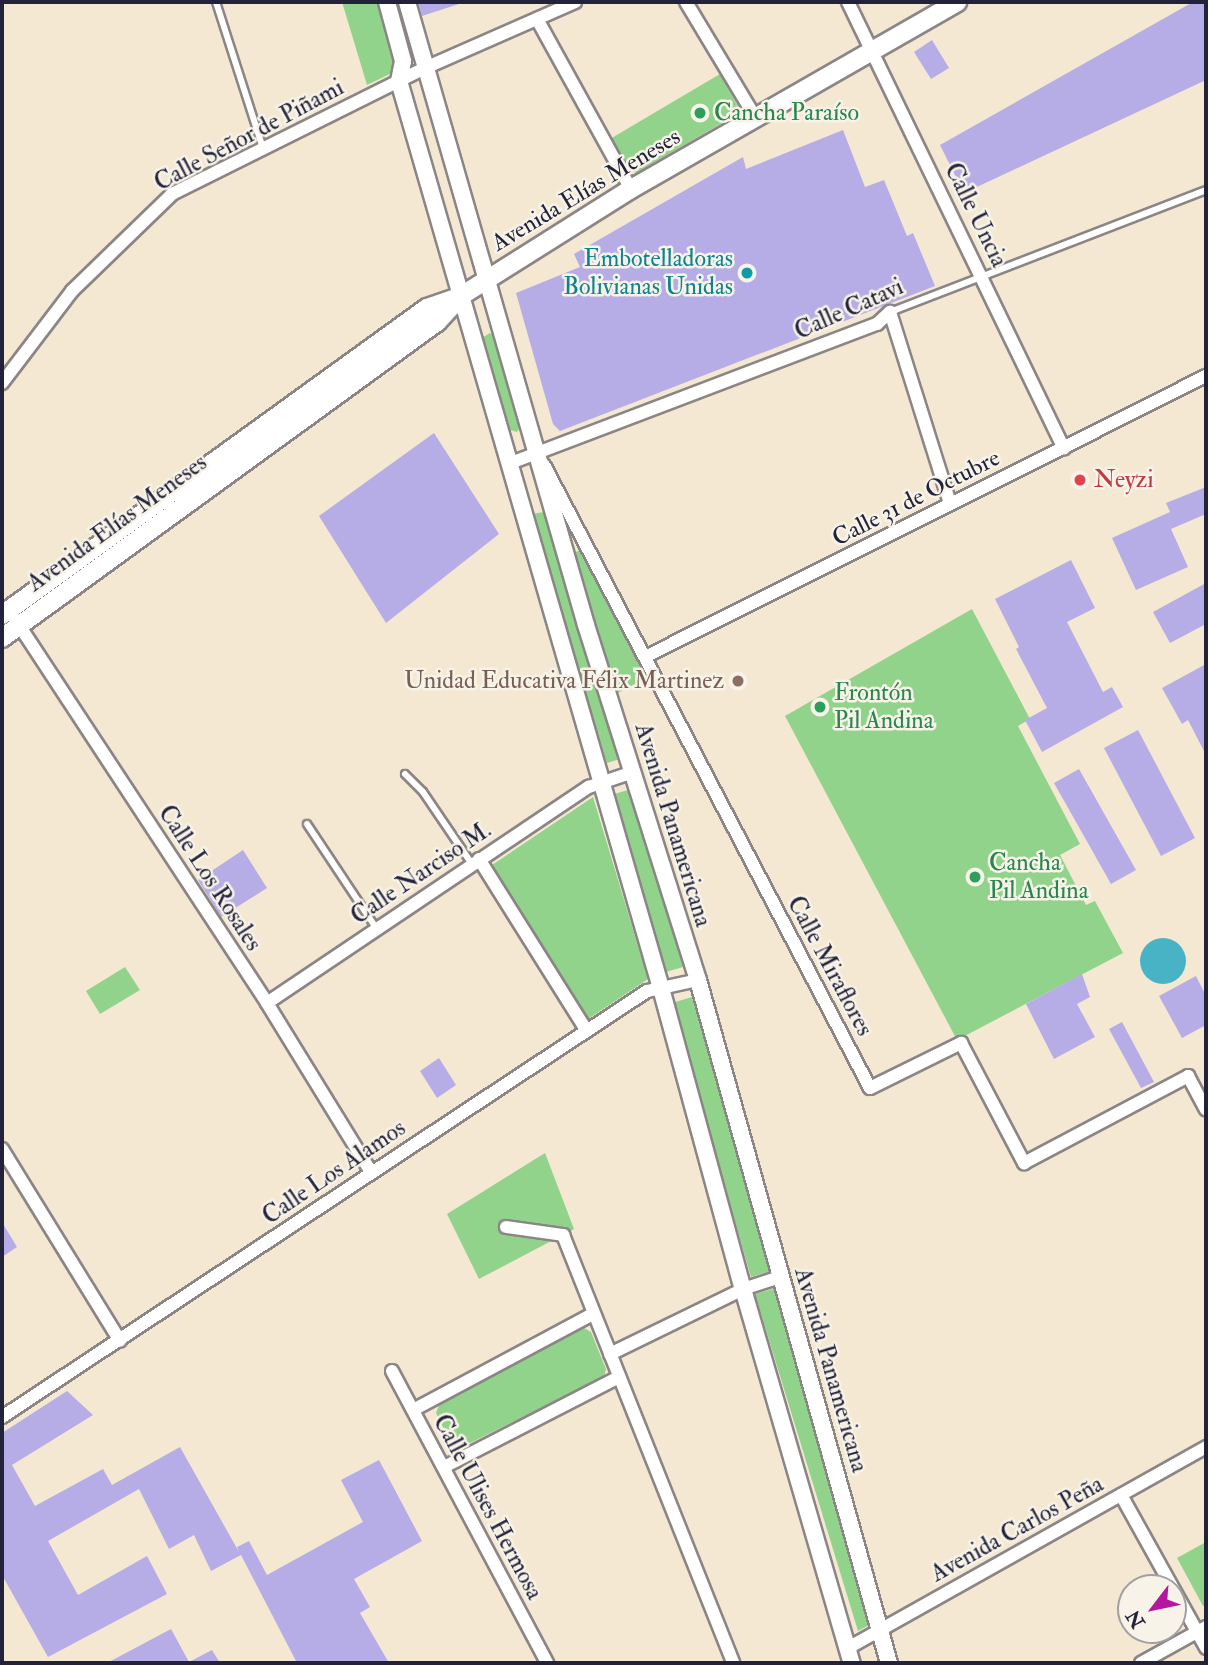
<!DOCTYPE html>
<html>
<head>
<meta charset="utf-8">
<style>
	body { margin:0 }
	#map { position:relative; width:1208px; height:1665px; overflow:hidden; background:#f4e8d2; font-family:"IM FELL Double Pica",serif }
	div>[style] { position:absolute }
	.green>* { inset:0; background:#92d38b }
	.water>* { inset:0; background:#49b3c6 }
	.round { border-radius:50% }
	.building>* { inset:0; background:#b6ade6 }
	.roads { filter:drop-shadow(2px 0 #8b8586) drop-shadow(-2px 0 #8b8586) drop-shadow(0 2px #8b8586) drop-shadow(0 -2px #8b8586) }
	.lane>* { height:6px; margin:-3px; padding:0 3px; transform-origin:3px; border-radius:3px; background:#fff }
	.street>* { height:12px; margin:-6px; padding:0 6px; transform-origin:6px; border-radius:6px; background:#fff }
	.secondary>* { height:16px; margin:-8px; padding:0 8px; transform-origin:8px; border-radius:8px; background:#fff }
	.primary>* { height:18px; margin:-9px; padding:0 9px; transform-origin:9px; border-radius:9px; background:#fff }
	.dots>* { width:19px; height:19px; translate:-50% -50%; box-sizing:border-box; border:4px solid #f7f3e8; border-radius:50% }
	span { translate:-50% -50%; white-space:nowrap; text-align:center; line-height:1.15; -webkit-text-stroke:5px #f7f3e8; paint-order:stroke }
	.leisure-label { font-size:24px; color:#27864d }
	.left { translate:0 -50%; text-align:left }
	.street-label { font-size:24px; color:#22223b }
	.culture-label { font-size:24px; color:#0d838f }
	.right { translate:-100% -50%; text-align:right }
	.health-label { font-size:24px; color:#be3a42 }
	.education-label { font-size:24px; color:#785e54 }
	.frame { position:absolute; inset:0; border:4px solid #22223b; pointer-events:none }
	.north { position:absolute; left:1117px; top:1574px; width:70px; height:70px; box-sizing:border-box; background:#f7f3e8; border:2px solid #a29fa3; border-radius:50%; rotate:238deg; font-size:19px; font-weight:700; line-height:28px; text-align:center; color:#22223b }
	.north::after { content:''; display:block; margin:auto; width:24px; height:32px; background:#b5179e; clip-path:polygon(50% 0,100% 100%,50% 72%,0 100%) }
</style>
</head>
<body>
<div id="map">
	<div class="green">
		<i style="clip-path:polygon(342px 2px,378px 2px,394px 59px,392px 73px,367px 85px)"></i>
		<i style="clip-path:polygon(720px 74px,741px 112px,636px 173px,627px 169px,610px 139px)"></i>
		<i style="clip-path:polygon(490px 333px,494px 335px,521px 425px,517px 432px,507px 429px,480px 339px)"></i>
		<i style="clip-path:polygon(544px 512px,620px 759px,607px 763px,532px 514px)"></i>
		<i style="clip-path:polygon(582px 549px,648px 677px,616px 694px,572px 554px)"></i>
		<i style="clip-path:polygon(972px 609px,1030px 719px,1018px 726px,1080px 844px,1060px 855px,1086px 905px,1095px 901px,1123px 953px,957px 1040px,785px 716px)"></i>
		<i style="clip-path:polygon(632px 789px,683px 967px,666px 972px,614px 794px)"></i>
		<i style="clip-path:polygon(593px 797px,648px 979px,588px 1019px,492px 865px)"></i>
		<i style="clip-path:polygon(125px 967px,140px 990px,100px 1014px,86px 991px)"></i>
		<i style="clip-path:polygon(692px 997px,771px 1271px,751px 1277px,672px 1003px)"></i>
		<i style="clip-path:polygon(545px 1153px,574px 1229px,479px 1279px,447px 1214px)"></i>
		<i style="clip-path:polygon(776px 1288px,869px 1625px,858px 1631px,755px 1294px)"></i>
		<i style="clip-path:polygon(584px 1328px,591px 1332px,606px 1369px,604px 1377px,460px 1448px,453px 1447px,436px 1413px,439px 1405px)"></i>
		<i style="clip-path:polygon(1206px 1542px,1206px 1604px,1203px 1606px,1177px 1558px)"></i>
	</div>
	<div class="water">
		<i class="round" style="left:1140px;top:938px;width:46px;height:46px"></i>
	</div>
	<div class="building">
		<i style="clip-path:polygon(418px 2px,459px 2px,459px 4px,422px 16px)"></i>
		<i style="clip-path:polygon(1193px 2px,1206px 2px,1206px 80px,964px 193px,940px 145px)"></i>
		<i style="clip-path:polygon(932px 40px,949px 68px,931px 79px,914px 52px)"></i>
		<i style="clip-path:polygon(843px 130px,865px 187px,884px 180px,907px 236px,913px 233px,935px 286px,560px 431px,553px 424px,516px 293px,580px 267px,574px 254px,743px 157px,746px 169px)"></i>
		<i style="clip-path:polygon(434px 433px,499px 534px,386px 623px,319px 516px)"></i>
		<i style="clip-path:polygon(1206px 487px,1206px 514px,1171px 529px,1188px 567px,1136px 590px,1112px 538px,1170px 512px,1166px 503px)"></i>
		<i style="clip-path:polygon(1071px 560px,1095px 608px,1067px 622px,1103px 692px,1112px 687px,1123px 707px,1042px 752px,1025px 720px,1047px 708px,1016px 649px,1019px 647px,995px 599px)"></i>
		<i style="clip-path:polygon(1206px 583px,1206px 624px,1170px 643px,1153px 612px)"></i>
		<i style="clip-path:polygon(1206px 664px,1206px 755px,1188px 720px,1182px 724px,1162px 688px)"></i>
		<i style="clip-path:polygon(1138px 730px,1195px 838px,1161px 856px,1104px 748px)"></i>
		<i style="clip-path:polygon(1079px 769px,1136px 870px,1111px 884px,1054px 783px)"></i>
		<i style="clip-path:polygon(243px 850px,267px 888px,221px 917px,198px 880px)"></i>
		<i style="clip-path:polygon(1082px 974px,1090px 997px,1077px 1004px,1095px 1037px,1054px 1059px,1026px 1004px)"></i>
		<i style="clip-path:polygon(1196px 976px,1206px 996px,1206px 1025px,1182px 1038px,1159px 996px)"></i>
		<i style="clip-path:polygon(1122px 1022px,1154px 1082px,1141px 1088px,1109px 1029px)"></i>
		<i style="clip-path:polygon(439px 1058px,456px 1085px,437px 1098px,420px 1071px)"></i>
		<i style="clip-path:polygon(2px 1222px,17px 1247px,2px 1257px)"></i>
		<i style="clip-path:polygon(67px 1391px,93px 1415px,12px 1465px,35px 1506px,103px 1469px,112px 1485px,180px 1447px,239px 1552px,237px 1547px,249px 1541px,267px 1575px,363px 1522px,341px 1480px,379px 1460px,422px 1541px,354px 1579px,370px 1607px,360px 1613px,389px 1663px,297px 1663px,241px 1555px,211px 1571px,194px 1535px,169px 1549px,139px 1489px,48px 1541px,78px 1595px,147px 1556px,167px 1594px,48px 1657px,2px 1575px,2px 1433px)"></i>
		<i style="clip-path:polygon(171px 1629px,189px 1662px,212px 1650px,220px 1663px,107px 1663px)"></i>
	</div>
	<div class="roads">
		<div class="lane">
			<i style="left:216px;top:2px;width:153px;rotate:72.2deg"></i>
			<i style="left:890px;top:312px;width:339px;rotate:-21.1deg"></i>
			<i style="left:405px;top:774px;width:25px;rotate:45deg"></i>
			<i style="left:423px;top:792px;width:87px;rotate:55.8deg"></i>
			<i style="left:307px;top:824px;width:125px;rotate:56.4deg"></i>
		</div>
		<div class="street">
			<i style="left:686px;top:2px;width:134px;rotate:59deg"></i>
			<i style="left:848px;top:2px;width:496px;rotate:64.2deg"></i>
			<i style="left:537px;top:19px;width:194px;rotate:61.1deg"></i>
			<i style="left:2px;top:383px;width:116px;rotate:-52.7deg"></i>
			<i style="left:72px;top:291px;width:139px;rotate:-44.1deg"></i>
			<i style="left:172px;top:194px;width:283px;rotate:-26.5deg"></i>
			<i style="left:425px;top:68px;width:164px;rotate:-23.7deg"></i>
			<i style="left:508px;top:464px;width:395px;rotate:-20.8deg"></i>
			<i style="left:877px;top:324px;width:18px;rotate:-43deg"></i>
			<i style="left:890px;top:312px;width:201px;rotate:72.6deg"></i>
			<i style="left:544px;top:465px;width:703px;rotate:62.38deg"></i>
			<i style="left:870px;top:1088px;width:102px;rotate:-26.3deg"></i>
			<i style="left:961px;top:1043px;width:136px;rotate:62.3deg"></i>
			<i style="left:1024px;top:1163px;width:186px;rotate:-27.9deg"></i>
			<i style="left:1188px;top:1076px;width:38px;rotate:62deg"></i>
			<i style="left:15px;top:619px;width:459px;rotate:56.7deg"></i>
			<i style="left:267px;top:1003px;width:198px;rotate:58.4deg"></i>
			<i style="left:645px;top:657px;width:627px;rotate:-26.61deg"></i>
			<i style="left:479px;top:859px;width:203px;rotate:57.9deg"></i>
			<i style="left:267px;top:1003px;width:388px;rotate:-33.9deg"></i>
			<i style="left:589px;top:787px;width:46px;rotate:-18.8deg"></i>
			<i style="left:2px;top:1149px;width:225px;rotate:58.4deg"></i>
			<i style="left:506px;top:1227px;width:58px;rotate:8deg"></i>
			<i style="left:563px;top:1235px;width:461px;rotate:68.3deg"></i>
			<i style="left:610px;top:1354px;width:148px;rotate:-26deg"></i>
			<i style="left:743px;top:1289px;width:40px;rotate:-18deg"></i>
			<i style="left:392px;top:1371px;width:331px;rotate:62deg"></i>
			<i style="left:413px;top:1410px;width:204px;rotate:-28.1deg"></i>
			<i style="left:2px;top:1417px;width:773px;rotate:-33.44deg"></i>
			<i style="left:647px;top:991px;width:52px;rotate:-12.2deg"></i>
			<i style="left:444px;top:1467px;width:197px;rotate:-27.2deg"></i>
			<i style="left:1121px;top:1495px;width:175px;rotate:60.9deg"></i>
			<i style="left:848px;top:1648px;width:411px;rotate:-29.3deg"></i>
			<i style="left:1141px;top:1663px;width:74px;rotate:-29deg"></i>
		</div>
		<div class="secondary">
			<i style="left:387px;top:2px;width:61px;rotate:74.8deg"></i>
			<i style="left:403px;top:61px;width:20px;rotate:101deg"></i>
			<i style="left:399px;top:81px;width:944px;rotate:73.89deg"></i>
			<i style="left:661px;top:988px;width:312px;rotate:74.8deg"></i>
			<i style="left:743px;top:1289px;width:390px;rotate:73.8deg"></i>
			<i style="left:407px;top:2px;width:648px;rotate:73.97deg"></i>
			<i style="left:586px;top:625px;width:372px;rotate:72.5deg"></i>
			<i style="left:698px;top:980px;width:709px;rotate:74.38deg"></i>
		</div>
		<div class="primary">
			<i style="left:2px;top:615px;width:524px;rotate:-35.84deg"></i>
			<i style="left:427px;top:308px;width:36px;rotate:-19deg"></i>
			<i style="left:461px;top:296px;width:201px;rotate:-32.2deg"></i>
			<i style="left:631px;top:189px;width:376px;rotate:-29.8deg"></i>
			<i style="left:2px;top:638px;width:538px;rotate:-36deg"></i>
			<i style="left:437px;top:322px;width:33px;rotate:-47deg"></i>
		</div>
	</div>
	<div class="dots">
		<i style="left:700px;top:113px;background:#2e9e5b"></i>
		<i style="left:747px;top:273px;background:#0f9aa8"></i>
		<i style="left:1080px;top:480px;background:#e0444e"></i>
		<i style="left:738px;top:681px;background:#8d6e63"></i>
		<i style="left:820px;top:707px;background:#2e9e5b"></i>
		<i style="left:975px;top:877px;background:#2e9e5b"></i>
	</div>
	<div class="leisure-label">
		<span class="left" style="left:714px;top:113px">Cancha Paraíso</span>
		<span class="left" style="left:834px;top:707px">Frontón<br>Pil Andina</span>
		<span class="left" style="left:989px;top:877px">Cancha<br>Pil Andina</span>
	</div>
	<div class="street-label">
		<span style="left:249px;top:135px;rotate:-28deg">Calle Señor de Piñami</span>
		<span style="left:586px;top:190px;rotate:-31deg">Avenida Elías Meneses</span>
		<span style="left:976px;top:215px;rotate:64deg">Calle Uncia</span>
		<span style="left:849px;top:309px;rotate:-24deg">Calle Catavi</span>
		<span style="left:916px;top:498px;rotate:-27deg">Calle 31 de Octubre</span>
		<span style="left:117px;top:523px;rotate:-36deg">Avenida Elías Meneses</span>
		<span style="left:673px;top:825px;rotate:73deg">Avenida Panamericana</span>
		<span style="left:421px;top:873px;rotate:-34deg">Calle Narciso M.</span>
		<span style="left:210px;top:878px;rotate:57deg">Calle Los Rosales</span>
		<span style="left:830px;top:966px;rotate:62deg">Calle Miraflores</span>
		<span style="left:334px;top:1172px;rotate:-34deg">Calle Los Alamos</span>
		<span style="left:831px;top:1370px;rotate:74deg">Avenida Panamericana</span>
		<span style="left:488px;top:1507px;rotate:62deg">Calle Ulises Hermosa</span>
		<span style="left:1017px;top:1529px;rotate:-29deg">Avenida Carlos Peña</span>
	</div>
	<div class="culture-label">
		<span class="right" style="left:733px;top:273px">Embotelladoras<br>Bolivianas Unidas</span>
	</div>
	<div class="health-label">
		<span class="left" style="left:1094px;top:480px">Neyzi</span>
	</div>
	<div class="education-label">
		<span class="right" style="left:724px;top:681px">Unidad Educativa Félix Martinez</span>
	</div>
	<div class="frame"></div>
	<div class="north">N</div>
</div>
</body>
</html>
